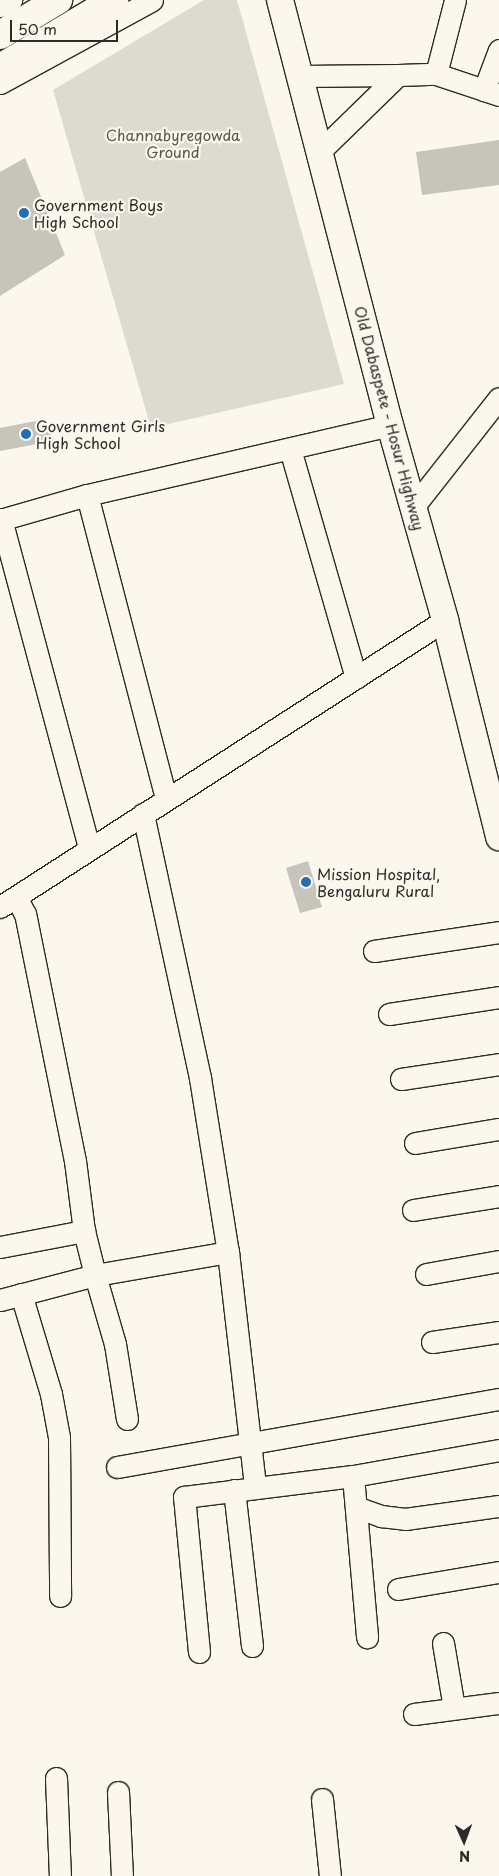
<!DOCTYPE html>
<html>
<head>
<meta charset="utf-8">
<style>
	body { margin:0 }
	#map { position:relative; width:499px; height:1876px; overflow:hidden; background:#fbf7ec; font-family:"Playpen Sans",sans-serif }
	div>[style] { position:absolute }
	.green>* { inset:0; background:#dddad0 }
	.building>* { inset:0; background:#c7c4bc }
	.roads { filter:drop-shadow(1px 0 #2b2b2b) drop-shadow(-1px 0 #2b2b2b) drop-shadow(0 1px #2b2b2b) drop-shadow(0 -1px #2b2b2b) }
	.minor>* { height:21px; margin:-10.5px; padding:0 10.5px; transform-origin:10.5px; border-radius:10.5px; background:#fbf7ec }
	.major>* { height:26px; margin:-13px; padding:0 13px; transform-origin:13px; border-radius:13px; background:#fbf7ec }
	.highway>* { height:28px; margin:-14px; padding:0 14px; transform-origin:14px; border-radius:14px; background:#fbf7ec }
	.dots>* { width:14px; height:14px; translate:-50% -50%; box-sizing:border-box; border:2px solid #fbf7ec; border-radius:50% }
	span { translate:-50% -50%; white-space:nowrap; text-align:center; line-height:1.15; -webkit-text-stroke:4.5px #fbf7ec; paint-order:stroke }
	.park-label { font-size:15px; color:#585754 }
	.poi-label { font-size:15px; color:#2b2b2b }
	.left { translate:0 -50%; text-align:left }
	.street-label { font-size:15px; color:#2b2b2b }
	.north { position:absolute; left:439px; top:1816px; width:50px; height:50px; -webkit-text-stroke:4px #fbf7ec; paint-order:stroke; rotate:178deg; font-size:14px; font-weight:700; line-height:20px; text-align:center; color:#2b2b2b }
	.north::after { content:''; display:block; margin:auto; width:18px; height:22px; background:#2b2b2b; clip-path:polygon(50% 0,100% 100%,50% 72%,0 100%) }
	.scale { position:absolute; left:10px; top:20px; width:108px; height:22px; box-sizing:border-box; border:2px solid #2b2b2b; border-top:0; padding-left:6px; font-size:15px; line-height:18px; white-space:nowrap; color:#2b2b2b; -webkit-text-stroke:4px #fbf7ec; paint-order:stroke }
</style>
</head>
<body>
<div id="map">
	<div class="green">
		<i style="clip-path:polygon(204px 0,237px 0,344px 384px,151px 428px,53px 90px)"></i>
	</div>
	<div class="building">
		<i style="clip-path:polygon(499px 140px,499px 185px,422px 195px,416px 152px)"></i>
		<i style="clip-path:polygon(25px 158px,65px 255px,0 296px,0 172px)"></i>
		<i style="clip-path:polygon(46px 419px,53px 441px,0 451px,0 428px)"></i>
		<i style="clip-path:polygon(308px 861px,322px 907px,300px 913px,286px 868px)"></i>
	</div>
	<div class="roads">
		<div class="minor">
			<i style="left:455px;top:0;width:76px;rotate:104.4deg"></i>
			<i style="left:436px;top:74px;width:51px;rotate:18.4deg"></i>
			<i style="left:0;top:6px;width:13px;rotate:-29deg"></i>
			<i style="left:499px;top:50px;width:43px;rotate:110.6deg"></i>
			<i style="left:484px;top:90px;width:16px;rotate:18deg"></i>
			<i style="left:300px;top:76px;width:98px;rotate:-0.6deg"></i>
			<i style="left:0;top:83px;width:173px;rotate:-28.6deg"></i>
			<i style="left:319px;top:152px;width:110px;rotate:-44.3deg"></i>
			<i style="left:398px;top:75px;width:38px;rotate:-2deg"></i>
			<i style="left:290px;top:449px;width:238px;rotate:73.9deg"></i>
			<i style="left:87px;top:495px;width:314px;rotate:75.4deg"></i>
			<i style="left:414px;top:506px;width:137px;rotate:-51.8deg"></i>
			<i style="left:1px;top:519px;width:341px;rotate:75deg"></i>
			<i style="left:0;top:520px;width:91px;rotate:-16deg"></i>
			<i style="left:87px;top:495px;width:311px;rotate:-13deg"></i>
			<i style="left:143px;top:814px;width:270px;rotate:77.8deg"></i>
			<i style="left:200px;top:1078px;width:176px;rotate:80.9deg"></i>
			<i style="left:228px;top:1252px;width:237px;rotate:83.4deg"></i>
			<i style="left:0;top:907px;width:530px;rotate:-32.82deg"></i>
			<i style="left:374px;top:951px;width:126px;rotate:-8.6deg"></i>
			<i style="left:389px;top:1014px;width:111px;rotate:-8.8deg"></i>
			<i style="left:401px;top:1079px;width:99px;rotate:-8.7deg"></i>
			<i style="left:415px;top:1143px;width:85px;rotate:-9.5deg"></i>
			<i style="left:413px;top:1210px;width:87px;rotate:-9.2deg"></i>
			<i style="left:0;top:1247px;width:86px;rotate:-10.8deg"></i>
			<i style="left:426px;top:1274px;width:74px;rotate:-10.1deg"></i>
			<i style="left:21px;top:1294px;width:104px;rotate:73.3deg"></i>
			<i style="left:51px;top:1394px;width:44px;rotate:79.5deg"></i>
			<i style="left:59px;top:1437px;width:159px;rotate:89.6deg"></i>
			<i style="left:0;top:1300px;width:98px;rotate:-14.7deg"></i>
			<i style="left:95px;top:1275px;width:45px;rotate:-104deg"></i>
			<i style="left:84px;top:1231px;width:71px;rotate:-97.3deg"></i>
			<i style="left:75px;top:1161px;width:252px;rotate:-101.4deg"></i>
			<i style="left:25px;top:914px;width:19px;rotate:-118deg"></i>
			<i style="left:432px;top:1342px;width:68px;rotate:-8.5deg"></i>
			<i style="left:127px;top:1419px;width:76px;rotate:-99.1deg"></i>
			<i style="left:115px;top:1344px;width:72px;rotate:-106.2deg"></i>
			<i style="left:95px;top:1275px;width:135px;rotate:-9.8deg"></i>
			<i style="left:117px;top:1467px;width:388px;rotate:-10.1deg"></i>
			<i style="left:353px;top:1476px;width:162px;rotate:85deg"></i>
			<i style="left:234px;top:1490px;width:157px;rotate:83.4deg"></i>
			<i style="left:356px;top:1507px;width:27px;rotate:20deg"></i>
			<i style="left:381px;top:1516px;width:24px;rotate:7deg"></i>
			<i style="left:405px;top:1519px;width:95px;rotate:-7.9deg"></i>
			<i style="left:398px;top:1589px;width:102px;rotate:-9.6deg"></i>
			<i style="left:443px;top:1643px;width:66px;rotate:80.4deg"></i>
			<i style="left:199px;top:1652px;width:156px;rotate:-95.5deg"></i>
			<i style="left:184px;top:1497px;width:170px;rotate:-7.1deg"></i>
			<i style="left:353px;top:1476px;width:148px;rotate:-10.1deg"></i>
			<i style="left:414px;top:1714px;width:86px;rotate:-7.4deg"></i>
			<i style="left:56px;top:1778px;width:98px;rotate:87.7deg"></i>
			<i style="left:118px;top:1792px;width:84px;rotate:87.3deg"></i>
			<i style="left:322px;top:1799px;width:77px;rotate:84.1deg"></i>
		</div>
		<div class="major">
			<i style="left:280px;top:0;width:439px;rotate:75.5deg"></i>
			<i style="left:390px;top:425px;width:203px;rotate:74.2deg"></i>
			<i style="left:445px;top:620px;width:224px;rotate:76deg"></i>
		</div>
		<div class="highway">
			<i style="left:0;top:35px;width:68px;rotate:-31.1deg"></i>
			<i style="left:0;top:68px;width:133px;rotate:-30.8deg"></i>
		</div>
	</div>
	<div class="dots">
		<i style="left:24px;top:213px;background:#1f6fb2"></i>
		<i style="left:26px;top:434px;background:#1f6fb2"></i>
		<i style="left:306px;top:882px;background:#1f6fb2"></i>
	</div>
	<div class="park-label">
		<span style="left:173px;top:143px">Channabyregowda<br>Ground</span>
	</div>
	<div class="poi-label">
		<span class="left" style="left:34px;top:213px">Government Boys<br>High School</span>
		<span class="left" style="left:36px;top:434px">Government Girls<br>High School</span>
		<span class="left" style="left:317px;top:882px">Mission Hospital,<br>Bengaluru Rural</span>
	</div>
	<div class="street-label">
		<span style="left:390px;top:418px;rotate:75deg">Old Dabaspete - Hosur Highway</span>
	</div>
	<div class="north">N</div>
	<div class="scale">50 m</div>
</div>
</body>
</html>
